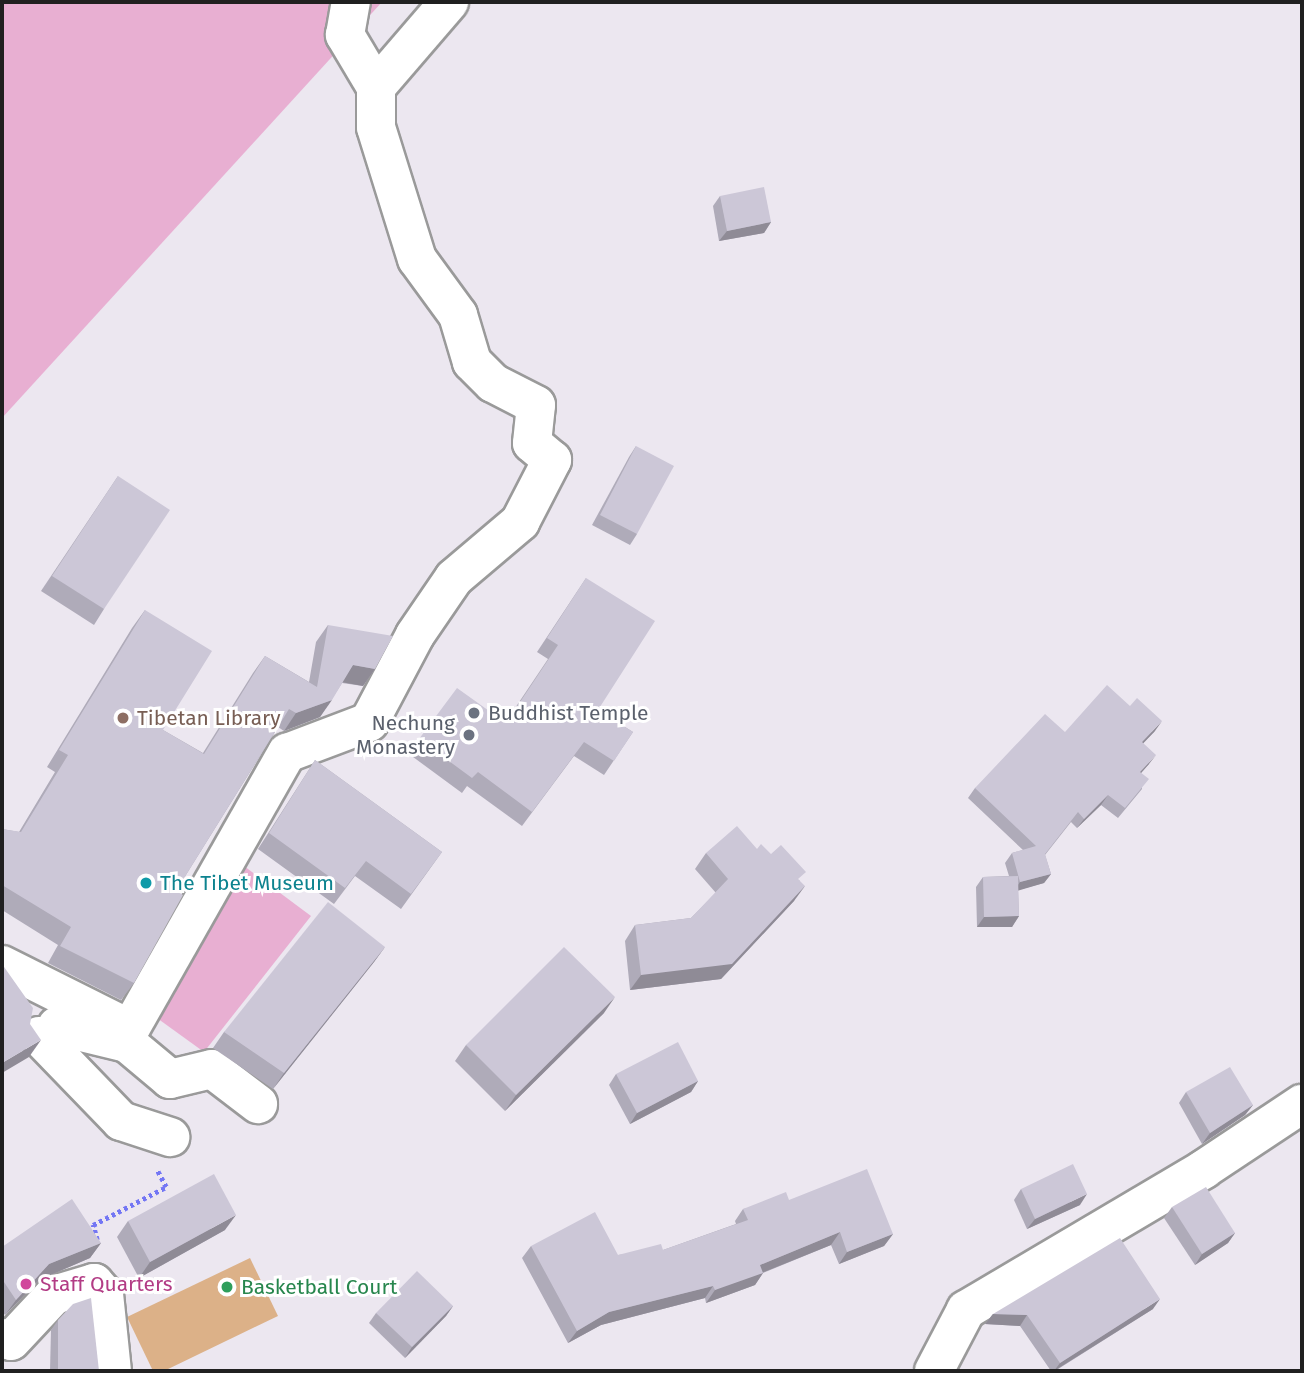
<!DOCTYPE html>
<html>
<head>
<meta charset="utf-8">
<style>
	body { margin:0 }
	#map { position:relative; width:1304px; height:1373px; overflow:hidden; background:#ece7f0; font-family:"Fira Sans",sans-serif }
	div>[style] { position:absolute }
	.grass>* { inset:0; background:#e8afd2 }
	.pitch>* { inset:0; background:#dcb188 }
	.path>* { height:4.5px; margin-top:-2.25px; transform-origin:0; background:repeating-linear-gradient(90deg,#7376f4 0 3.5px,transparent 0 7px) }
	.roads { filter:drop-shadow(2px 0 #9a9a9a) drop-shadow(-2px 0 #9a9a9a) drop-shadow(0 2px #9a9a9a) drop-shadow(0 -2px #9a9a9a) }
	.minor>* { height:38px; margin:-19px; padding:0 19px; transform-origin:19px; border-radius:19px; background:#fff }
	.wall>* { inset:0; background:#afabb9 }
	.shaded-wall>* { inset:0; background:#8f8b96 }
	.building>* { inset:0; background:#ccc7d7 }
	.dots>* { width:19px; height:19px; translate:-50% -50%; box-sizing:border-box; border:4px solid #fff; border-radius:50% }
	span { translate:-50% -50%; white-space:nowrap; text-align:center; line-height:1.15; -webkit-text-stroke:6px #fff; paint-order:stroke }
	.worship-label { font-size:21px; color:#5b616d }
	.left { translate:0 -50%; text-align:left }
	.right { translate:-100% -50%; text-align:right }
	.education-label { font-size:21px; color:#785e54 }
	.culture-label { font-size:21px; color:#0d838f }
	.hotel-label { font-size:21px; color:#b23c85 }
	.leisure-label { font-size:21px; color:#27864d }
	.frame { position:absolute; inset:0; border:4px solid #202020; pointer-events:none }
</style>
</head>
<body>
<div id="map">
	<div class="grass">
		<i style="clip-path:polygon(2px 2px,382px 2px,2px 418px)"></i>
		<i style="clip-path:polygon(244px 866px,311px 916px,204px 1052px,150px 1013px)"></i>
	</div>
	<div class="pitch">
		<i style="clip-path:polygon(250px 1258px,278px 1316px,164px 1371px,153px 1371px,127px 1317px)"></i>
	</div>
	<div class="path">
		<i style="left:97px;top:1240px;width:16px;rotate:-105deg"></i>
		<i style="left:93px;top:1225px;width:82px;rotate:-27.5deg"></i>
		<i style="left:166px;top:1187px;width:19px;rotate:-118deg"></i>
	</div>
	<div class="roads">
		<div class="minor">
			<i style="left:376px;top:87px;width:112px;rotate:-49.3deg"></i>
			<i style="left:2px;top:965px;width:143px;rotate:26.6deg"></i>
			<i style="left:130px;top:1029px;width:318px;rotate:-60.4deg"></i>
			<i style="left:287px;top:753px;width:88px;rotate:-20.7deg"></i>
			<i style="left:369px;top:722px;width:98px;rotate:-62.1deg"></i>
			<i style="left:415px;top:635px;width:69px;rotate:-55.6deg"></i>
			<i style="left:454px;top:578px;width:87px;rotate:-40.3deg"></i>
			<i style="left:520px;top:522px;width:70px;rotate:-62.7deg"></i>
			<i style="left:552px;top:460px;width:26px;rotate:-140deg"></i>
			<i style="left:532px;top:443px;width:38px;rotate:-84deg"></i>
			<i style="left:536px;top:405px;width:48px;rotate:-152.9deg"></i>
			<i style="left:493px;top:383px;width:30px;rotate:-135deg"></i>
			<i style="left:472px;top:362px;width:49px;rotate:-106.6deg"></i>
			<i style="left:458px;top:315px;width:69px;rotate:-126.2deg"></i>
			<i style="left:417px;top:259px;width:138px;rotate:-107.3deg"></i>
			<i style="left:376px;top:127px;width:40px;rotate:-90deg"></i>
			<i style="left:376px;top:87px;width:61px;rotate:-120.8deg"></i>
			<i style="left:345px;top:35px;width:34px;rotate:-80deg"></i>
			<i style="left:57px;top:1026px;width:72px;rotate:13.7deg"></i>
			<i style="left:127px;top:1043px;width:56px;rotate:39.9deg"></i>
			<i style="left:170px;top:1079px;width:43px;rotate:-13.4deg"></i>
			<i style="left:212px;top:1069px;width:58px;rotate:37.3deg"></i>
			<i style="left:39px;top:1036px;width:118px;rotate:46deg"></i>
			<i style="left:121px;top:1121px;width:52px;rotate:18.1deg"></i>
			<i style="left:2px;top:1338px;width:9px;rotate:18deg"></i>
			<i style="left:11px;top:1341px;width:63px;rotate:-46.9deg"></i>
			<i style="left:54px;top:1295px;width:42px;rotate:-16.7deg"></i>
			<i style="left:94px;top:1283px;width:15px;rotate:48deg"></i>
			<i style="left:104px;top:1294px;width:77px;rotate:84.1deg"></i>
			<i style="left:934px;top:1371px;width:69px;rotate:-62.3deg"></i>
			<i style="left:966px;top:1310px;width:277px;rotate:-30.6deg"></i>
			<i style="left:1204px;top:1169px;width:118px;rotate:-33.6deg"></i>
		</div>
	</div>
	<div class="wall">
		<i style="clip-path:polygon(720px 196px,771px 222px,764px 233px,719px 241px,713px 206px)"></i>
		<i style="clip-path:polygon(636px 446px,637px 534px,630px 545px,592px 525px,629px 457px)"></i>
		<i style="clip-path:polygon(118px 476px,104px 609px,94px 625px,41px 591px)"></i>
		<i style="clip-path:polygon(586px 578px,598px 710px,633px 732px,604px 775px,574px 756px,522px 826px,467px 786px,462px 793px,409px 754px,419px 739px,505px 723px,548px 659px,537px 652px)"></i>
		<i style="clip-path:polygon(145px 610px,163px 730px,203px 753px,253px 673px,265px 656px,309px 682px,316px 642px,328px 625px,375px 669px,363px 686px,342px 683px,320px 717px,284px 731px,278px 727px,176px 891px,134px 983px,121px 1000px,48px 963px,58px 945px,2px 910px,2px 829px,19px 832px,55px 772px,47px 767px,132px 628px)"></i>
		<i style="clip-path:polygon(1155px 731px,1143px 743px,1149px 764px,1141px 773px,1142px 789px,1118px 818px,1101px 805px,1077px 828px,1071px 822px,1045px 855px,1051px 874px,1044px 883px,1018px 890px,1019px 916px,1012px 927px,977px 927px,976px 887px,983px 877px,1009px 876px,1005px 863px,1012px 853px,1023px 850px,968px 798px,975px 788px)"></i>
		<i style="clip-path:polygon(315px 760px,442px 852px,401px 909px,355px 876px,334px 904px,258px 849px)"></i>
		<i style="clip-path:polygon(757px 849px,800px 881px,794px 901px,721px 979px,630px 990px,625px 941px,635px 925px,691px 918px,716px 893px,695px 869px,706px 853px)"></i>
		<i style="clip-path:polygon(385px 947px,374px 962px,273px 1089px,213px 1048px,224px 1032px)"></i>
		<i style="clip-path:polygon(604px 1013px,505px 1111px,455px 1061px,466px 1045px)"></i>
		<i style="clip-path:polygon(616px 1074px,698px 1081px,691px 1092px,630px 1124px,609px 1085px)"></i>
		<i style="clip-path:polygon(1186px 1092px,1253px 1105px,1245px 1115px,1202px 1144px,1179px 1103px)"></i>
		<i style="clip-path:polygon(1021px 1189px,1080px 1205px,1027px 1229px,1014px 1200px)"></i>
		<i style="clip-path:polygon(789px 1200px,893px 1234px,884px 1246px,839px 1264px,831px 1245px,763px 1273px,755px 1285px,706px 1303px,705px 1298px,601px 1325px,568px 1343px,522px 1258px,531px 1246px,618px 1255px,663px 1250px,736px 1224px,735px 1221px,743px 1209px)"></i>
		<i style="clip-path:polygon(1172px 1207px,1235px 1233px,1228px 1243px,1195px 1265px,1164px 1218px)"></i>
		<i style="clip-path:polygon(128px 1221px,225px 1230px,139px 1278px,117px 1237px)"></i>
		<i style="clip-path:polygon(101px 1243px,90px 1258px,39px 1280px,5px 1315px,2px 1311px,2px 1247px)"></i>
		<i style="clip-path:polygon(453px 1306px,446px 1316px,405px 1358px,369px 1323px,376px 1313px)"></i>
		<i style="clip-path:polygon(1153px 1309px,1055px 1371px,1051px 1371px,1020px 1326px,985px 1324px,993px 1314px)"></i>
		<i style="clip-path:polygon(58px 1320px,99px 1371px,50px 1371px,51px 1330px)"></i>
	</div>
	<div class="shaded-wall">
		<i style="clip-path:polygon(771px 222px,764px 233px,719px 241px,727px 231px)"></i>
		<i style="clip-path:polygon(353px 665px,375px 669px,363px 686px,341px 682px)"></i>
		<i style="clip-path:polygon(332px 700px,320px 717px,284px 731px,296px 713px)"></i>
		<i style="clip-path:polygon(1162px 721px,1155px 731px,1135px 752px,1142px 742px)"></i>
		<i style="clip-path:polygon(1156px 755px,1149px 764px,1133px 782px,1140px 772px)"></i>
		<i style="clip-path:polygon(1108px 795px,1101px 805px,1077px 828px,1084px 819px)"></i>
		<i style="clip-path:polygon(1051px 874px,1044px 883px,1013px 892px,1020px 882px)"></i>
		<i style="clip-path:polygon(805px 886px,794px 901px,721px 979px,630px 990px,641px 975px)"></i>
		<i style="clip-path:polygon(1019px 916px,1012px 927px,977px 927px,984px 917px)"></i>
		<i style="clip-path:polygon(385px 947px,374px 962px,273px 1089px,284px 1073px)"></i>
		<i style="clip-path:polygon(615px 997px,604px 1013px,505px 1111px,516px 1095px)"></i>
		<i style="clip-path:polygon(41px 1040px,29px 1057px,2px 1073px,2px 1063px)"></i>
		<i style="clip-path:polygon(698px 1081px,691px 1092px,630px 1124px,637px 1113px)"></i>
		<i style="clip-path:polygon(1253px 1105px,1245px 1115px,1202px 1144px,1210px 1133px)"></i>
		<i style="clip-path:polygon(1087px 1194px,1080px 1205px,1027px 1229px,1035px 1219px)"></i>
		<i style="clip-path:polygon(236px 1215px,225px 1230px,139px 1278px,150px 1262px)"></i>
		<i style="clip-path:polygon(840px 1232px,831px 1245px,759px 1274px,763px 1273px,755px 1285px,706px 1303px,715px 1290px,760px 1265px)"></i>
		<i style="clip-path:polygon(1235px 1233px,1228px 1243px,1195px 1265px,1202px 1254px)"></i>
		<i style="clip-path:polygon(893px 1234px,884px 1246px,839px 1264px,847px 1252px)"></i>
		<i style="clip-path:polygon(101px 1243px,90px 1258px,39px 1280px,5px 1315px,16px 1300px,49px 1264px)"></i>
		<i style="clip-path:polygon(713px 1286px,705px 1298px,601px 1325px,568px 1343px,577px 1331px,609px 1312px)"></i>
		<i style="clip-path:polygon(1160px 1299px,1153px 1309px,1054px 1371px,1060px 1363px)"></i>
		<i style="clip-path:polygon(453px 1306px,446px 1316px,405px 1358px,412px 1347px)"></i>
		<i style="clip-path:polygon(993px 1314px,1027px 1315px,1020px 1326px,985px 1324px)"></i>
	</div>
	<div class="building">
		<i style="clip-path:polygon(764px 187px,771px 222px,727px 231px,720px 196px)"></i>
		<i style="clip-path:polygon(636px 446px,674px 466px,637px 534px,600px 515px)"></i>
		<i style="clip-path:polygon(118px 476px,170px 510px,104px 609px,52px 576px)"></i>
		<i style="clip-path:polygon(586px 578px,655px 621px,598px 710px,633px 732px,614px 761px,584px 742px,532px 812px,478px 772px,472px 778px,419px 739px,457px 688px,506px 723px,558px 645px,547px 638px)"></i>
		<i style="clip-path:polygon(145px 610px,212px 651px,163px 730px,204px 754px,265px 656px,317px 687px,328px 625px,393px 636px,375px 669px,353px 665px,332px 700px,296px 713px,289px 709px,176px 891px,183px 895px,134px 983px,60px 946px,71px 927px,2px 885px,2px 829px,21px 832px,68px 755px,59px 750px)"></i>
		<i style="clip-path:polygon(1107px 685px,1130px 706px,1137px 698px,1162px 721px,1142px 742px,1156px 755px,1140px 772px,1149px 779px,1125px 808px,1108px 795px,1084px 819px,1078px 812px,1045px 854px,1051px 874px,1020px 882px,1012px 853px,1036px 846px,975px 788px,1045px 714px,1065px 732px)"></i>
		<i style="clip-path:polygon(315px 760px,442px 852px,411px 894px,366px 861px,345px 888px,269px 833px)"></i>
		<i style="clip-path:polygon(737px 826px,757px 849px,761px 844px,771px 854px,781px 845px,806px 872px,798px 879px,805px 886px,732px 964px,641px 975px,635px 925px,691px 918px,728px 879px,706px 853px)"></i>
		<i style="clip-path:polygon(1018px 876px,1019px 916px,984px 917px,983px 877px)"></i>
		<i style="clip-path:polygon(328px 902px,385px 947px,284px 1073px,224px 1032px)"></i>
		<i style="clip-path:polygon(564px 947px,615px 997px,516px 1095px,466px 1045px)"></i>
		<i style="clip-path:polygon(2px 964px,33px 1008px,30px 1024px,41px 1040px,2px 1063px)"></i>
		<i style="clip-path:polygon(678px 1042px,698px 1081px,637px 1113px,616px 1074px)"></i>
		<i style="clip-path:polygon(1230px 1067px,1253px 1105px,1210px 1133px,1186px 1092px)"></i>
		<i style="clip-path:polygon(1073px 1164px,1087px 1194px,1035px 1219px,1021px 1189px)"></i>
		<i style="clip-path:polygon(867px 1169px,893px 1234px,847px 1252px,840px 1232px,760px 1265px,763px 1273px,715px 1290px,713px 1286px,609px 1312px,577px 1331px,531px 1246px,595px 1212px,618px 1255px,661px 1244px,663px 1250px,748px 1220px,743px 1209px,786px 1192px,789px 1200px)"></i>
		<i style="clip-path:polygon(214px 1174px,236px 1215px,150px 1262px,128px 1221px)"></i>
		<i style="clip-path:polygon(1206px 1187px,1235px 1233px,1202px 1254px,1172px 1207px)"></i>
		<i style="clip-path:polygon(72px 1199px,101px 1243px,49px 1264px,16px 1300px,2px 1279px,2px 1247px)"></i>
		<i style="clip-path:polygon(1120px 1238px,1160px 1299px,1060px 1363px,1027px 1315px,993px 1314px)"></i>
		<i style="clip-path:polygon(417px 1271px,453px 1306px,412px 1347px,376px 1313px)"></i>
		<i style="clip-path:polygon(91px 1298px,99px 1371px,58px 1371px,58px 1320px,73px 1304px)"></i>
	</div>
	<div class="dots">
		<i style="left:474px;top:713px;background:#6b7280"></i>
		<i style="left:123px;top:718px;background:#8d6e63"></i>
		<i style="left:469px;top:735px;background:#6b7280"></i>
		<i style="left:146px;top:883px;background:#0f9aa8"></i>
		<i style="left:26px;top:1284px;background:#d1479c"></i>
		<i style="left:227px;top:1287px;background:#2e9e5b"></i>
	</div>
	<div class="worship-label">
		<span class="left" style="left:488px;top:713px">Buddhist Temple</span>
		<span class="right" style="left:455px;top:735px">Nechung<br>Monastery</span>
	</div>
	<div class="education-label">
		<span class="left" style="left:137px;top:718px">Tibetan Library</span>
	</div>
	<div class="culture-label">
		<span class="left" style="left:160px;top:883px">The Tibet Museum</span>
	</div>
	<div class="hotel-label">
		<span class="left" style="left:40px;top:1284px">Staff Quarters</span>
	</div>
	<div class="leisure-label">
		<span class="left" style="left:241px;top:1287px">Basketball Court</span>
	</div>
	<div class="frame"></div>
</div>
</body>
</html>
